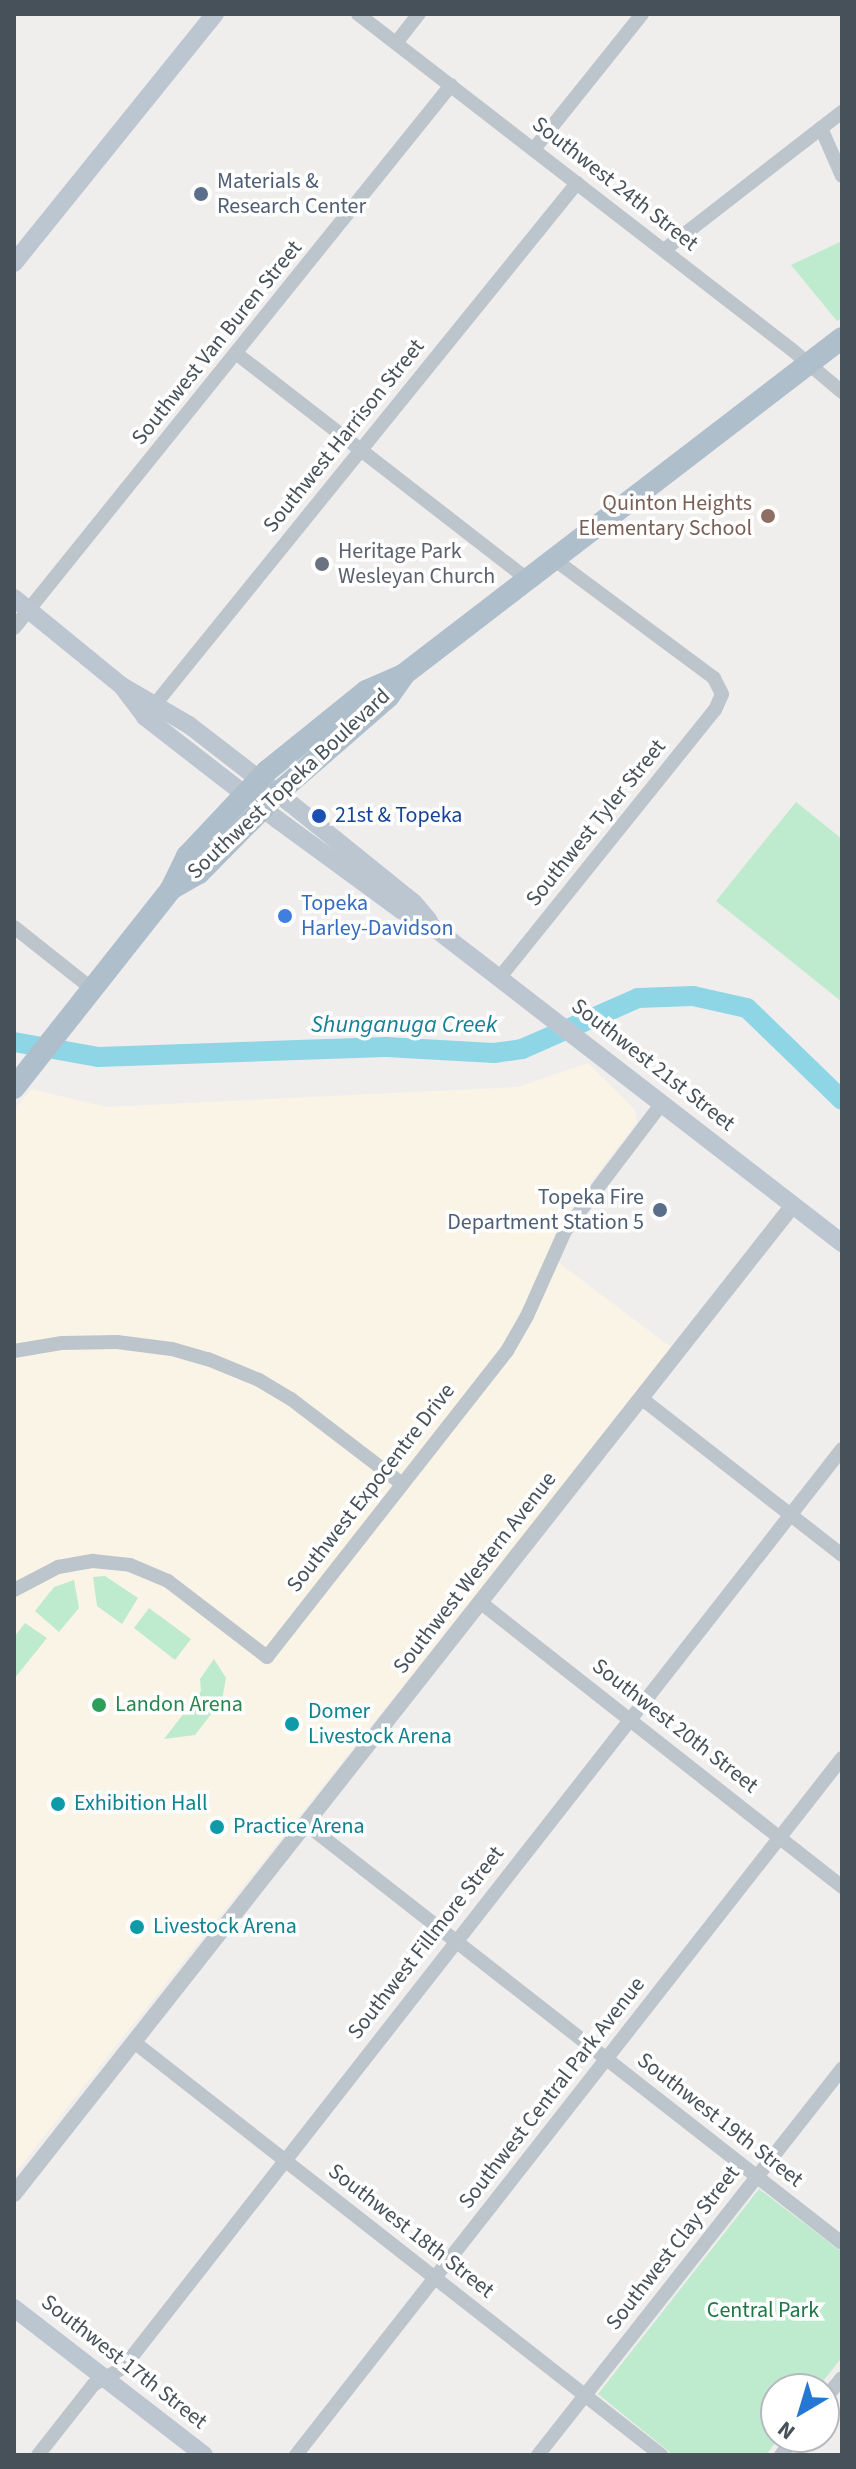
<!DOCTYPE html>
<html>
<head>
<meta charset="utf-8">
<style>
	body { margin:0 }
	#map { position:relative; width:856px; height:2469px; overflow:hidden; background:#f0eded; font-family:"Source Sans 3",sans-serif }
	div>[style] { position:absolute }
	.commercial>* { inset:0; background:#faf4e7 }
	.green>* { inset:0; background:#beebce }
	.river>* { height:20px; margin:-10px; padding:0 10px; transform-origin:10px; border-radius:10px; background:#8ed6e6 }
	.minor>* { height:14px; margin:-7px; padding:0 7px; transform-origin:7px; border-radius:7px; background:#bcc5cc }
	.tertiary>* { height:16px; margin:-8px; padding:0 8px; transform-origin:8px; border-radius:8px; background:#bcc5cc }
	.secondary>* { height:18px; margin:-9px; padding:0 9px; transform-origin:9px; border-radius:9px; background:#bcc6d0 }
	.primary>* { height:22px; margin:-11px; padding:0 11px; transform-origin:11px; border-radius:11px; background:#aebecb }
	.dots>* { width:22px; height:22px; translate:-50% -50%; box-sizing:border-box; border:4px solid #fff; border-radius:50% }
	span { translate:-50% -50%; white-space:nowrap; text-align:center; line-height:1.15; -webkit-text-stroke:7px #fff; paint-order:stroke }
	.service-label { font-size:22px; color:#4e5e75 }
	.left { translate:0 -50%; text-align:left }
	.right { translate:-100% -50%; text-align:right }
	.street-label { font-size:22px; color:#475159 }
	.education-label { font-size:22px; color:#785e54 }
	.worship-label { font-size:22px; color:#5b616d }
	.transit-label { font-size:22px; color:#164399 }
	.shop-label { font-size:22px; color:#366cbe }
	.leisure-label { font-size:22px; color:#27864d }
	.culture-label { font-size:22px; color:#0d838f }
	.park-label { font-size:22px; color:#1d7646 }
	.water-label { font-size:24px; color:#158097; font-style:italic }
	.frame { position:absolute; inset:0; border:16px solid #475159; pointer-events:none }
	.north { position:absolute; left:760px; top:2373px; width:80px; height:80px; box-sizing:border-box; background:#fff; border:2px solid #b5b9bd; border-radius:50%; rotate:218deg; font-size:22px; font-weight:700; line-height:32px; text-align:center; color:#475159 }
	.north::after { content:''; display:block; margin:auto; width:28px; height:36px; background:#2477d3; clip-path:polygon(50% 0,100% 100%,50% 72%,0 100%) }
</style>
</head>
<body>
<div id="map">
	<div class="commercial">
		<i style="clip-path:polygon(588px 1063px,635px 1110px,637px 1122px,581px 1195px,550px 1256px,672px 1348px,14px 2174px,14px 1111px,31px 1089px,106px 1107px,518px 1087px)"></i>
	</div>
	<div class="green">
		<i style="clip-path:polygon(842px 241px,842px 318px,837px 321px,791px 265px)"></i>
		<i style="clip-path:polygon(796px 802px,842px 839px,842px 1002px,716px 901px)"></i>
		<i style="clip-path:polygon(105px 1576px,138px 1598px,122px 1624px,97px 1606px,93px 1577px)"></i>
		<i style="clip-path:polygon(74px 1580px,79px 1608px,59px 1632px,35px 1611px,54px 1587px)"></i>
		<i style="clip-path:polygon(149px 1608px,191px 1639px,175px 1660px,134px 1628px)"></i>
		<i style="clip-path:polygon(25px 1623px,47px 1638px,14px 1679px,14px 1637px)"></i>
		<i style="clip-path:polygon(214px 1659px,226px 1678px,222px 1700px,195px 1735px,164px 1739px,201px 1691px,200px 1679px)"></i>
		<i style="clip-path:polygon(759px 2189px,842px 2252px,842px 2357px,817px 2389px,776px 2389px,776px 2437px,780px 2437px,766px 2455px,673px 2455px,598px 2394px)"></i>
	</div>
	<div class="river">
		<i style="left:14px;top:1042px;width:85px;rotate:10.1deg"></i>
		<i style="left:98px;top:1057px;width:288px;rotate:-2deg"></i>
		<i style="left:386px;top:1047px;width:108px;rotate:3.2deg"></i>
		<i style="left:494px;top:1053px;width:28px;rotate:-8deg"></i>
		<i style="left:522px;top:1049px;width:127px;rotate:-23.7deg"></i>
		<i style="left:638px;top:998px;width:55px;rotate:-2.1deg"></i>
		<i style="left:693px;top:996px;width:55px;rotate:12.5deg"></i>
		<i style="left:747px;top:1008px;width:132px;rotate:44.1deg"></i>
	</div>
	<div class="minor">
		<i style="left:358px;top:14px;width:547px;rotate:37.73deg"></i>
		<i style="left:791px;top:349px;width:67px;rotate:40.1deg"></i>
		<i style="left:396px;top:43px;width:37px;rotate:-52deg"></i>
		<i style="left:821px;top:128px;width:52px;rotate:66.4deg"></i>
		<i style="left:534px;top:149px;width:173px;rotate:-51.3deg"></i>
		<i style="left:664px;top:250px;width:225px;rotate:-37.8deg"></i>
		<i style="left:237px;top:354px;width:367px;rotate:37.8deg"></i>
		<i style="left:14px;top:628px;width:697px;rotate:-51.17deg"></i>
		<i style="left:148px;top:713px;width:682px;rotate:-51.01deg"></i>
		<i style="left:14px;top:927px;width:98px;rotate:38.4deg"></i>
		<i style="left:500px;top:977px;width:343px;rotate:-51.2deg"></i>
		<i style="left:715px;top:710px;width:17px;rotate:-66deg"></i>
		<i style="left:722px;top:694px;width:18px;rotate:-117deg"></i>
		<i style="left:714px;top:678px;width:199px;rotate:-143.4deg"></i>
		<i style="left:14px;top:1351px;width:49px;rotate:-9.5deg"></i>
		<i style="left:62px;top:1343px;width:55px;rotate:-1deg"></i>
		<i style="left:117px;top:1342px;width:55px;rotate:7.3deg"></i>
		<i style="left:172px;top:1349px;width:37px;rotate:16deg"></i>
		<i style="left:208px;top:1359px;width:55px;rotate:22.4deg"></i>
		<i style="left:259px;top:1380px;width:37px;rotate:31deg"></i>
		<i style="left:291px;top:1399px;width:140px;rotate:37.4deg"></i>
		<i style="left:641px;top:1398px;width:255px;rotate:38deg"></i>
		<i style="left:14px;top:1590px;width:50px;rotate:-27.6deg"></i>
		<i style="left:58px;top:1567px;width:36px;rotate:-10deg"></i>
		<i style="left:93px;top:1561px;width:37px;rotate:6deg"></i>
		<i style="left:130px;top:1565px;width:41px;rotate:22.8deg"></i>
		<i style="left:168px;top:1581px;width:125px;rotate:37.5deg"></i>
		<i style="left:267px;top:1657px;width:389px;rotate:-51.9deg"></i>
		<i style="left:507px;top:1351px;width:40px;rotate:-60.3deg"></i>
		<i style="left:527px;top:1316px;width:93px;rotate:-65.9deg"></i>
		<i style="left:565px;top:1231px;width:161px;rotate:-52.8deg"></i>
		<i style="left:480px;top:1602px;width:461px;rotate:38.2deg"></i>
		<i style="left:306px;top:1824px;width:680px;rotate:38.02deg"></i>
		<i style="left:134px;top:2042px;width:670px;rotate:38.09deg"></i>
		<i style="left:824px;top:2400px;width:28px;rotate:-51deg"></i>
		<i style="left:38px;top:2455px;width:89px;rotate:-51.8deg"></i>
		<i style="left:93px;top:2385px;width:34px;rotate:-30deg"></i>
		<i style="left:123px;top:2368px;width:1167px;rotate:-51.96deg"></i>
		<i style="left:296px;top:2455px;width:885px;rotate:-51.93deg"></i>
		<i style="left:538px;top:2455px;width:492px;rotate:-51.8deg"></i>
		<i style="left:781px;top:2455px;width:23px;rotate:-52deg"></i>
	</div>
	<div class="tertiary">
		<i style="left:14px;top:2194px;width:1259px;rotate:-51.77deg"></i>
	</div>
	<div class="secondary">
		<i style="left:14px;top:263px;width:320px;rotate:-51.1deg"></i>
		<i style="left:14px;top:598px;width:139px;rotate:39.2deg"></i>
		<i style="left:122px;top:686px;width:78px;rotate:30.2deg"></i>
		<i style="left:189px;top:725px;width:128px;rotate:37.7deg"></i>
		<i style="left:290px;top:803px;width:159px;rotate:38.9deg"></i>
		<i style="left:414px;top:903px;width:23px;rotate:50deg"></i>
		<i style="left:122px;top:686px;width:39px;rotate:53deg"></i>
		<i style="left:145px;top:717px;width:168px;rotate:37.8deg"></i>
		<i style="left:278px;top:820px;width:152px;rotate:36.2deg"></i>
		<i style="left:401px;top:910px;width:36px;rotate:28deg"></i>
		<i style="left:433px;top:927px;width:517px;rotate:37.69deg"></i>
		<i style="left:14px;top:2308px;width:240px;rotate:37.7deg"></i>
	</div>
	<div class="primary">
		<i style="left:171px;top:889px;width:32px;rotate:-30deg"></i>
		<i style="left:199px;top:873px;width:112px;rotate:-45.4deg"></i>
		<i style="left:278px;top:793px;width:147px;rotate:-41.1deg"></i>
		<i style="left:389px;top:696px;width:24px;rotate:-55deg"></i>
		<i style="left:14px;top:1088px;width:253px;rotate:-51.7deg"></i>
		<i style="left:171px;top:889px;width:37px;rotate:-64deg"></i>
		<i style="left:187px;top:856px;width:117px;rotate:-46.7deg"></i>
		<i style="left:267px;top:771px;width:127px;rotate:-38.9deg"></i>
		<i style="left:366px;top:691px;width:40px;rotate:-23.4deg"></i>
		<i style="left:403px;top:675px;width:553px;rotate:-37.51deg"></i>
	</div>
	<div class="dots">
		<i style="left:201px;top:194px;background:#5c6f8a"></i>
		<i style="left:768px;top:516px;background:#8d6e63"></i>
		<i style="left:322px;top:564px;background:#6b7280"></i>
		<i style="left:319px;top:816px;background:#1a4fb4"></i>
		<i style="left:285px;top:916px;background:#3f7fe0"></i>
		<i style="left:660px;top:1210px;background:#5c6f8a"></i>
		<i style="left:99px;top:1705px;background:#2e9e5b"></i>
		<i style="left:292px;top:1724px;background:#0f9aa8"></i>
		<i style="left:58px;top:1804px;background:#0f9aa8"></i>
		<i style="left:217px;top:1827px;background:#0f9aa8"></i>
		<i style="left:137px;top:1927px;background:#0f9aa8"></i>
	</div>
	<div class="service-label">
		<span class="left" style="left:217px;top:194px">Materials &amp;<br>Research Center</span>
		<span class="right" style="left:644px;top:1210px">Topeka Fire<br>Department Station 5</span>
	</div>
	<div class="street-label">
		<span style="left:615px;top:184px;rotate:38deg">Southwest 24th Street</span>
		<span style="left:217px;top:343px;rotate:-51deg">Southwest Van Buren Street</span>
		<span style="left:344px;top:436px;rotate:-51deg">Southwest Harrison Street</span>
		<span style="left:289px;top:784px;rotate:-43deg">Southwest Topeka Boulevard</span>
		<span style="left:596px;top:823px;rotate:-51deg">Southwest Tyler Street</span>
		<span style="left:653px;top:1065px;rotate:38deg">Southwest 21st Street</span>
		<span style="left:371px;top:1488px;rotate:-52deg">Southwest Expocentre Drive</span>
		<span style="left:475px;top:1573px;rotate:-52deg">Southwest Western Avenue</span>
		<span style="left:675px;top:1726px;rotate:38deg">Southwest 20th Street</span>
		<span style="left:426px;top:1943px;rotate:-52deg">Southwest Fillmore Street</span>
		<span style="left:552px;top:2093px;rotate:-52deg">Southwest Central Park Avenue</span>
		<span style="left:720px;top:2120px;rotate:38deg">Southwest 19th Street</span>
		<span style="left:411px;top:2231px;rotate:38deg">Southwest 18th Street</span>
		<span style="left:673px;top:2248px;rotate:-52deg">Southwest Clay Street</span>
		<span style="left:124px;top:2362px;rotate:38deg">Southwest 17th Street</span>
	</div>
	<div class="education-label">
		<span class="right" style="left:752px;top:516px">Quinton Heights<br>Elementary School</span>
	</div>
	<div class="worship-label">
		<span class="left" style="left:338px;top:564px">Heritage Park<br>Wesleyan Church</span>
	</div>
	<div class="transit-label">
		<span class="left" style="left:335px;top:816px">21st &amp; Topeka</span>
	</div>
	<div class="shop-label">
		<span class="left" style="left:301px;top:916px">Topeka<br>Harley-Davidson</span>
	</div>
	<div class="leisure-label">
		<span class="left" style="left:115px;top:1705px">Landon Arena</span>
	</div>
	<div class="culture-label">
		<span class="left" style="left:308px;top:1724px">Domer<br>Livestock Arena</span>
		<span class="left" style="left:74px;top:1804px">Exhibition Hall</span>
		<span class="left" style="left:233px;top:1827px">Practice Arena</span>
		<span class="left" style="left:153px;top:1927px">Livestock Arena</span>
	</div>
	<div class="park-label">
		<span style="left:763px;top:2311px">Central Park</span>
	</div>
	<div class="water-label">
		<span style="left:404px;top:1025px">Shunganuga Creek</span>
	</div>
	<div class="frame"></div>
	<div class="north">N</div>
</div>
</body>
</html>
